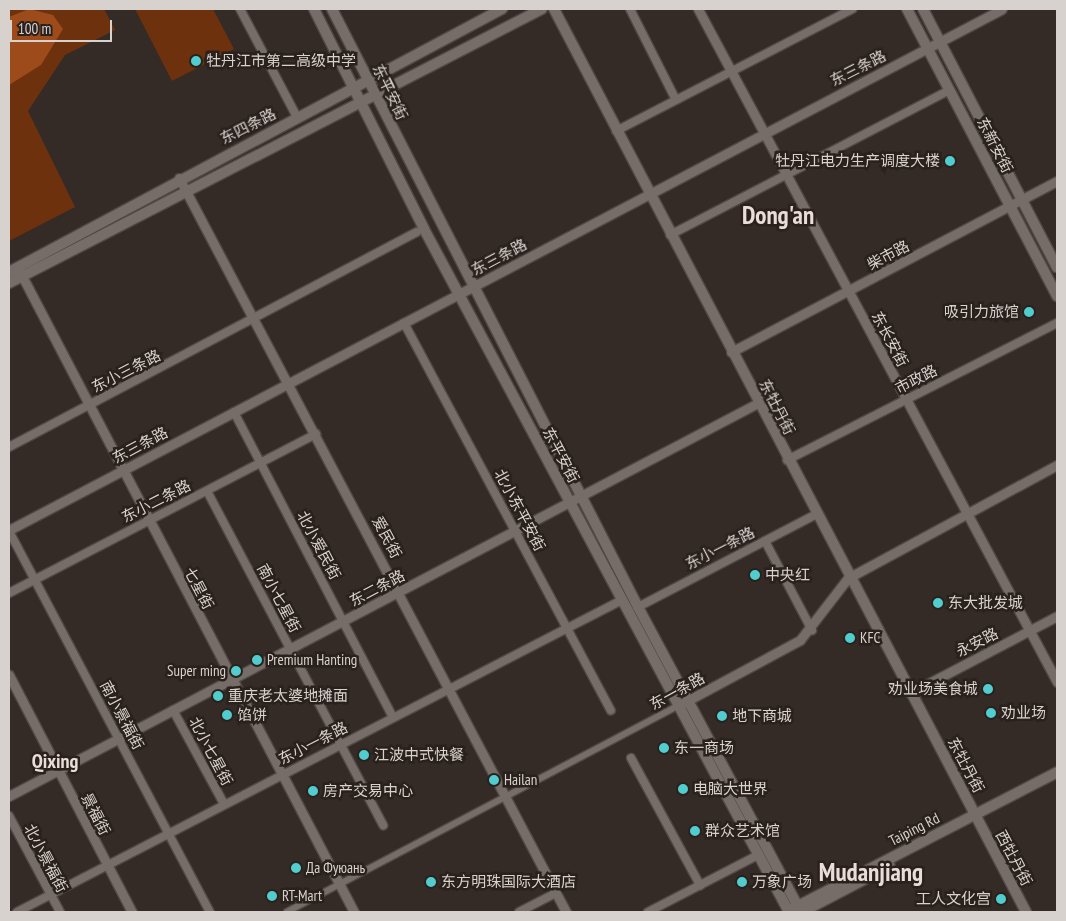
<!DOCTYPE html>
<html>
<head>
<meta charset="utf-8">
<style>
	body { margin:0 }
	#map { position:relative; width:1066px; height:921px; overflow:hidden; background:#342b27; font-family:"PT Sans Narrow","Noto Sans SC",sans-serif }
	div>[style] { position:absolute }
	.green>* { inset:0; background:#6d310d }
	.water>* { inset:0; background:#9d4b1b }
	.roads { filter:drop-shadow(1px 0 #504845) drop-shadow(-1px 0 #504845) drop-shadow(0 1px #504845) drop-shadow(0 -1px #504845) }
	.pedestrian>* { height:5.5px; margin:-2.75px; padding:0 2.75px; transform-origin:2.75px; border-radius:2.75px; background:#776d68 }
	.minor>* { height:8px; margin:-4px; padding:0 4px; transform-origin:4px; border-radius:4px; background:#776d68 }
	.tertiary>* { height:9px; margin:-4.5px; padding:0 4.5px; transform-origin:4.5px; border-radius:4.5px; background:#776d68 }
	.secondary>* { height:10px; margin:-5px; padding:0 5px; transform-origin:5px; border-radius:5px; background:#776d68 }
	.dots>* { width:14px; height:14px; translate:-50% -50%; box-sizing:border-box; border:2px solid #2a211d; border-radius:50% }
	span { translate:-50% -50%; white-space:nowrap; text-align:center; line-height:1.15; -webkit-text-stroke:5px #2a211d; paint-order:stroke }
	.poi-label { font-size:15px; color:#d8d2cf }
	.left { translate:0 -50%; text-align:left }
	.right { translate:-100% -50%; text-align:right }
	.street-label { font-size:15px; color:#d8d2cf }
	.district-label { font-size:20px; color:#e8ddd7; font-weight:700 }
	.town-label { font-size:25px; color:#e8ddd7; font-weight:700 }
	.frame { position:absolute; inset:0; border:10px solid #d8d2cf; pointer-events:none }
	.scale { position:absolute; left:10px; top:20px; width:102px; height:22px; box-sizing:border-box; border:2px solid #d8d2cf; border-top:0; padding-left:6px; font-size:15px; line-height:18px; white-space:nowrap; color:#d8d2cf; -webkit-text-stroke:4px #2a211d; paint-order:stroke }
</style>
</head>
<body>
<div id="map">
	<div class="green">
		<i style="clip-path:polygon(9px 9px,104px 9px,115px 30px,65px 55px,28px 111px,75px 207px,9px 241px)"></i>
		<i style="clip-path:polygon(135px 9px,213px 9px,234px 49px,172px 81px)"></i>
	</div>
	<div class="water">
		<i style="clip-path:polygon(29px 9px,53px 15px,63px 29px,41px 65px,9px 85px,9px 17px)"></i>
	</div>
	<div class="roads">
		<div class="pedestrian">
			<i style="left:287px;top:912px;width:442px;rotate:-27.8deg"></i>
		</div>
		<div class="minor">
			<i style="left:240px;top:9px;width:122px;rotate:62.2deg"></i>
			<i style="left:630px;top:9px;width:102px;rotate:63.2deg"></i>
			<i style="left:616px;top:131px;width:266px;rotate:-27.3deg"></i>
			<i style="left:670px;top:235px;width:315px;rotate:-27.4deg"></i>
			<i style="left:404px;top:323px;width:439px;rotate:61.9deg"></i>
			<i style="left:234px;top:412px;width:344px;rotate:62.5deg"></i>
			<i style="left:9px;top:447px;width:461px;rotate:-27.8deg"></i>
			<i style="left:787px;top:460px;width:303px;rotate:-26.9deg"></i>
			<i style="left:207px;top:491px;width:378px;rotate:62.2deg"></i>
			<i style="left:9px;top:531px;width:431px;rotate:62.2deg"></i>
			<i style="left:765px;top:541px;width:101px;rotate:62.2deg"></i>
			<i style="left:9px;top:593px;width:346px;rotate:-27.4deg"></i>
			<i style="left:638px;top:607px;width:199px;rotate:-27.5deg"></i>
			<i style="left:173px;top:710px;width:107px;rotate:61.5deg"></i>
			<i style="left:631px;top:758px;width:145px;rotate:61.5deg"></i>
			<i style="left:9px;top:816px;width:109px;rotate:62deg"></i>
			<i style="left:17px;top:912px;width:681px;rotate:-27.28deg"></i>
			<i style="left:519px;top:912px;width:42px;rotate:-27.2deg"></i>
			<i style="left:648px;top:912px;width:124px;rotate:-27.4deg"></i>
		</div>
		<div class="tertiary">
			<i style="left:698px;top:9px;width:763px;rotate:61.92deg"></i>
			<i style="left:179px;top:178px;width:830px;rotate:62.2deg"></i>
			<i style="left:20px;top:272px;width:722px;rotate:62.44deg"></i>
			<i style="left:731px;top:352px;width:368px;rotate:-27.7deg"></i>
			<i style="left:9px;top:530px;width:1121px;rotate:-27.68deg"></i>
			<i style="left:9px;top:675px;width:267px;rotate:62.6deg"></i>
			<i style="left:910px;top:693px;width:166px;rotate:-27.6deg"></i>
			<i style="left:683px;top:703px;width:133px;rotate:-28.3deg"></i>
			<i style="left:800px;top:640px;width:78px;rotate:-52.3deg"></i>
			<i style="left:848px;top:578px;width:238px;rotate:-28.4deg"></i>
			<i style="left:9px;top:796px;width:846px;rotate:-27.69deg"></i>
		</div>
		<div class="secondary">
			<i style="left:314px;top:9px;width:246px;rotate:63.4deg"></i>
			<i style="left:424px;top:229px;width:774px;rotate:61.88deg"></i>
			<i style="left:332px;top:9px;width:672px;rotate:62.9deg"></i>
			<i style="left:638px;top:607px;width:346px;rotate:61.9deg"></i>
			<i style="left:554px;top:9px;width:1019px;rotate:62.4deg"></i>
			<i style="left:907px;top:9px;width:324px;rotate:62.4deg"></i>
			<i style="left:923px;top:9px;width:291px;rotate:62.6deg"></i>
			<i style="left:9px;top:272px;width:559px;rotate:-28.08deg"></i>
			<i style="left:9px;top:283px;width:599px;rotate:-27.21deg"></i>
			<i style="left:794px;top:908px;width:296px;rotate:-27.3deg"></i>
			<i style="left:802px;top:912px;width:99px;rotate:-27.6deg"></i>
		</div>
	</div>
	<div class="dots">
		<i style="left:196px;top:61px;background:#52cdcf"></i>
		<i style="left:950px;top:161px;background:#52cdcf"></i>
		<i style="left:1029px;top:312px;background:#52cdcf"></i>
		<i style="left:755px;top:575px;background:#52cdcf"></i>
		<i style="left:938px;top:603px;background:#52cdcf"></i>
		<i style="left:850px;top:638px;background:#52cdcf"></i>
		<i style="left:257px;top:660px;background:#52cdcf"></i>
		<i style="left:236px;top:671px;background:#52cdcf"></i>
		<i style="left:988px;top:689px;background:#52cdcf"></i>
		<i style="left:218px;top:696px;background:#52cdcf"></i>
		<i style="left:991px;top:713px;background:#52cdcf"></i>
		<i style="left:227px;top:715px;background:#52cdcf"></i>
		<i style="left:722px;top:716px;background:#52cdcf"></i>
		<i style="left:664px;top:748px;background:#52cdcf"></i>
		<i style="left:364px;top:755px;background:#52cdcf"></i>
		<i style="left:494px;top:780px;background:#52cdcf"></i>
		<i style="left:683px;top:789px;background:#52cdcf"></i>
		<i style="left:313px;top:791px;background:#52cdcf"></i>
		<i style="left:695px;top:831px;background:#52cdcf"></i>
		<i style="left:296px;top:868px;background:#52cdcf"></i>
		<i style="left:431px;top:882px;background:#52cdcf"></i>
		<i style="left:742px;top:882px;background:#52cdcf"></i>
		<i style="left:272px;top:896px;background:#52cdcf"></i>
		<i style="left:1001px;top:899px;background:#52cdcf"></i>
	</div>
	<div class="poi-label">
		<span class="left" style="left:206px;top:61px">牡丹江市第二高级中学</span>
		<span class="right" style="left:940px;top:161px">牡丹江电力生产调度大楼</span>
		<span class="right" style="left:1019px;top:312px">吸引力旅馆</span>
		<span class="left" style="left:765px;top:575px">中央红</span>
		<span class="left" style="left:948px;top:603px">东大批发城</span>
		<span class="left" style="left:860px;top:638px">KFC</span>
		<span class="left" style="left:267px;top:660px">Premium Hanting</span>
		<span class="right" style="left:226px;top:671px">Super ming</span>
		<span class="right" style="left:978px;top:689px">劝业场美食城</span>
		<span class="left" style="left:228px;top:696px">重庆老太婆地摊面</span>
		<span class="left" style="left:1001px;top:713px">劝业场</span>
		<span class="left" style="left:237px;top:715px">馅饼</span>
		<span class="left" style="left:732px;top:716px">地下商城</span>
		<span class="left" style="left:674px;top:748px">东一商场</span>
		<span class="left" style="left:374px;top:755px">江波中式快餐</span>
		<span class="left" style="left:504px;top:780px">Hailan</span>
		<span class="left" style="left:693px;top:789px">电脑大世界</span>
		<span class="left" style="left:323px;top:791px">房产交易中心</span>
		<span class="left" style="left:705px;top:831px">群众艺术馆</span>
		<span class="left" style="left:306px;top:868px">Да Фуюань</span>
		<span class="left" style="left:441px;top:882px">东方明珠国际大酒店</span>
		<span class="left" style="left:752px;top:882px">万象广场</span>
		<span class="left" style="left:282px;top:896px">RT-Mart</span>
		<span class="right" style="left:991px;top:899px">工人文化宫</span>
	</div>
	<div class="street-label">
		<span style="left:858px;top:68px;rotate:-27deg">东三条路</span>
		<span style="left:390px;top:92px;rotate:64deg">东平安街</span>
		<span style="left:248px;top:126px;rotate:-27deg">东四条路</span>
		<span style="left:995px;top:145px;rotate:63deg">东新安街</span>
		<span style="left:888px;top:255px;rotate:-28deg">柴市路</span>
		<span style="left:499px;top:257px;rotate:-28deg">东三条路</span>
		<span style="left:890px;top:339px;rotate:62deg">东长安街</span>
		<span style="left:126px;top:371px;rotate:-27deg">东小三条路</span>
		<span style="left:916px;top:379px;rotate:-27deg">市政路</span>
		<span style="left:777px;top:407px;rotate:63deg">东牡丹街</span>
		<span style="left:140px;top:445px;rotate:-28deg">东三条路</span>
		<span style="left:561px;top:455px;rotate:62deg">东平安街</span>
		<span style="left:156px;top:501px;rotate:-27deg">东小二条路</span>
		<span style="left:520px;top:510px;rotate:62deg">北小东平安街</span>
		<span style="left:387px;top:537px;rotate:62deg">爱民街</span>
		<span style="left:319px;top:545px;rotate:62deg">北小爱民街</span>
		<span style="left:720px;top:548px;rotate:-27deg">东小一条路</span>
		<span style="left:199px;top:588px;rotate:62deg">七星街</span>
		<span style="left:377px;top:588px;rotate:-28deg">东二条路</span>
		<span style="left:279px;top:598px;rotate:62deg">南小七星街</span>
		<span style="left:977px;top:642px;rotate:-27deg">永安路</span>
		<span style="left:677px;top:691px;rotate:-29deg">东一条路</span>
		<span style="left:122px;top:715px;rotate:62deg">南小景福街</span>
		<span style="left:313px;top:743px;rotate:-27deg">东小一条路</span>
		<span style="left:211px;top:751px;rotate:62deg">北小七星街</span>
		<span style="left:966px;top:765px;rotate:62deg">东牡丹街</span>
		<span style="left:96px;top:814px;rotate:63deg">景福街</span>
		<span style="left:914px;top:829px;rotate:-27deg">Taiping Rd</span>
		<span style="left:46px;top:858px;rotate:62deg">北小景福街</span>
		<span style="left:1014px;top:858px;rotate:62deg">西牡丹街</span>
	</div>
	<div class="district-label">
		<span style="left:55px;top:761px">Qixing</span>
	</div>
	<div class="town-label">
		<span style="left:778px;top:215px">Dong'an</span>
		<span style="left:871px;top:872px">Mudanjiang</span>
	</div>
	<div class="frame"></div>
	<div class="scale">100 m</div>
</div>
</body>
</html>
